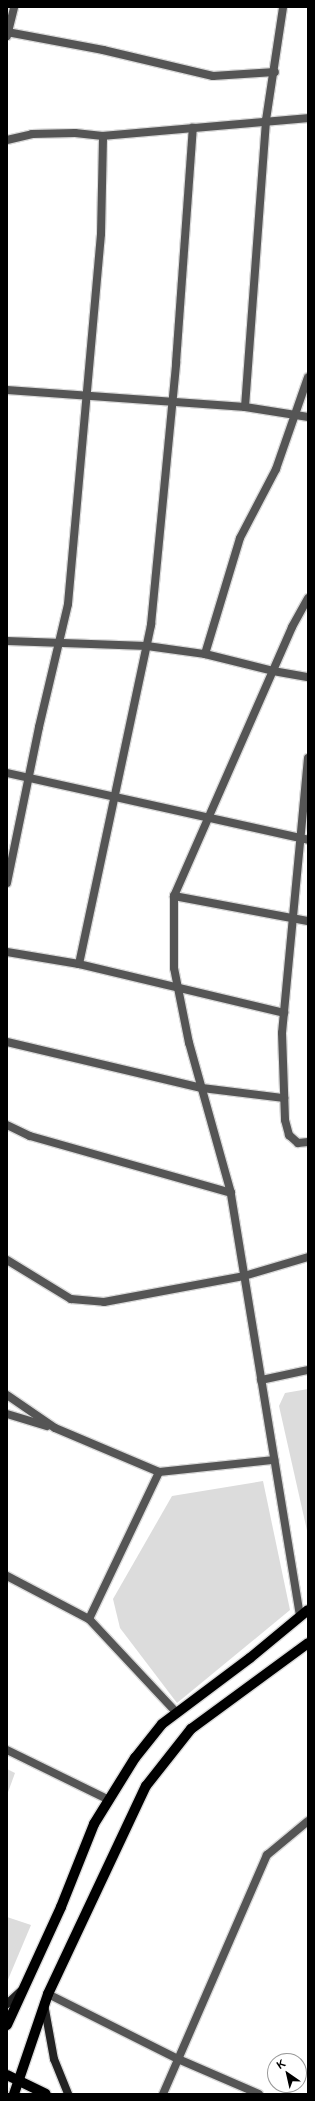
<!DOCTYPE html>
<html>
<head>
<meta charset="utf-8">
<style>
	body { margin:0 }
	#map { position:relative; width:315px; height:2101px; overflow:hidden; background:#fff; font-family:Arial,sans-serif }
	div>[style] { position:absolute }
	.green>* { inset:0; background:#dcdcdc }
	.roads { filter:drop-shadow(1px 0 #dbdbdb) drop-shadow(-1px 0 #dbdbdb) drop-shadow(0 1px #dbdbdb) drop-shadow(0 -1px #dbdbdb) }
	.minor>* { height:8px; margin:-4px; padding:0 4px; transform-origin:4px; border-radius:4px; background:#555 }
	.secondary>* { height:8px; margin:-4px; padding:0 4px; transform-origin:4px; border-radius:4px; background:#222 }
	.primary>* { height:10px; margin:-5px; padding:0 5px; transform-origin:5px; border-radius:5px; background:#000 }
	span { translate:-50% -50%; white-space:nowrap; text-align:center; line-height:1.15; -webkit-text-stroke:3.5px #fff; paint-order:stroke }
	.frame { position:absolute; inset:0; border:8px solid #000; pointer-events:none }
	.north { position:absolute; left:267px; top:2053px; width:40px; height:40px; box-sizing:border-box; background:#fff; border:1px solid #999; border-radius:50%; rotate:326deg; font-size:11px; font-weight:700; line-height:16px; text-align:center; color:#000 }
	.north::after { content:''; display:block; margin:auto; width:14px; height:18px; background:#000; clip-path:polygon(50% 0,100% 100%,50% 72%,0 100%) }
</style>
</head>
<body>
<div id="map">
	<div class="green">
		<i style="clip-path:polygon(308px 1389px,308px 1535px,279px 1406px,285px 1393px)"></i>
		<i style="clip-path:polygon(263px 1481px,290px 1610px,177px 1703px,120px 1628px,113px 1599px,172px 1496px)"></i>
		<i style="clip-path:polygon(7px 1769px,15px 1773px,7px 1795px)"></i>
		<i style="clip-path:polygon(7px 1917px,31px 1925px,7px 1982px)"></i>
	</div>
	<div class="roads">
		<div class="minor">
			<i style="left:7px;top:32px;width:98px;rotate:10.6deg"></i>
			<i style="left:103px;top:50px;width:113px;rotate:13.3deg"></i>
			<i style="left:213px;top:76px;width:62px;rotate:-3.7deg"></i>
			<i style="left:7px;top:36px;width:30px;rotate:-76deg"></i>
			<i style="left:7px;top:140px;width:26px;rotate:-13deg"></i>
			<i style="left:32px;top:134px;width:43px;rotate:-1.3deg"></i>
			<i style="left:75px;top:133px;width:28px;rotate:6deg"></i>
			<i style="left:7px;top:390px;width:239px;rotate:4.1deg"></i>
			<i style="left:245px;top:407px;width:64px;rotate:9deg"></i>
			<i style="left:245px;top:407px;width:288px;rotate:-85.8deg"></i>
			<i style="left:266px;top:120px;width:114px;rotate:-81.4deg"></i>
			<i style="left:7px;top:641px;width:140px;rotate:2deg"></i>
			<i style="left:147px;top:646px;width:59px;rotate:7.9deg"></i>
			<i style="left:205px;top:654px;width:70px;rotate:14deg"></i>
			<i style="left:273px;top:671px;width:36px;rotate:10deg"></i>
			<i style="left:205px;top:654px;width:121px;rotate:-73.2deg"></i>
			<i style="left:240px;top:538px;width:78px;rotate:-62.4deg"></i>
			<i style="left:276px;top:469px;width:97px;rotate:-70.8deg"></i>
			<i style="left:308px;top:758px;width:276px;rotate:95.4deg"></i>
			<i style="left:282px;top:1033px;width:87px;rotate:88deg"></i>
			<i style="left:285px;top:1120px;width:16px;rotate:75deg"></i>
			<i style="left:289px;top:1135px;width:12px;rotate:42deg"></i>
			<i style="left:298px;top:1143px;width:10px;rotate:-6deg"></i>
			<i style="left:7px;top:773px;width:308px;rotate:12.5deg"></i>
			<i style="left:7px;top:883px;width:159px;rotate:-78.4deg"></i>
			<i style="left:39px;top:727px;width:126px;rotate:-76.7deg"></i>
			<i style="left:68px;top:604px;width:371px;rotate:-84.9deg"></i>
			<i style="left:101px;top:234px;width:98px;rotate:-88.8deg"></i>
			<i style="left:103px;top:136px;width:206px;rotate:-5deg"></i>
			<i style="left:174px;top:896px;width:136px;rotate:10.6deg"></i>
			<i style="left:7px;top:952px;width:73px;rotate:9.5deg"></i>
			<i style="left:79px;top:964px;width:211px;rotate:13.4deg"></i>
			<i style="left:79px;top:964px;width:347px;rotate:-78deg"></i>
			<i style="left:151px;top:625px;width:263px;rotate:-84.5deg"></i>
			<i style="left:176px;top:363px;width:236px;rotate:-85.9deg"></i>
			<i style="left:7px;top:1042px;width:200px;rotate:13.3deg"></i>
			<i style="left:202px;top:1088px;width:83px;rotate:7deg"></i>
			<i style="left:7px;top:1125px;width:25px;rotate:26deg"></i>
			<i style="left:30px;top:1136px;width:209px;rotate:15.8deg"></i>
			<i style="left:7px;top:1260px;width:75px;rotate:31.4deg"></i>
			<i style="left:71px;top:1299px;width:33px;rotate:5deg"></i>
			<i style="left:104px;top:1302px;width:142px;rotate:-10.5deg"></i>
			<i style="left:244px;top:1276px;width:67px;rotate:-16.5deg"></i>
			<i style="left:261px;top:1380px;width:48px;rotate:-12deg"></i>
			<i style="left:7px;top:1395px;width:58px;rotate:34.5deg"></i>
			<i style="left:55px;top:1428px;width:113px;rotate:22.9deg"></i>
			<i style="left:159px;top:1472px;width:116px;rotate:-6deg"></i>
			<i style="left:7px;top:1414px;width:42px;rotate:16.7deg"></i>
			<i style="left:7px;top:1576px;width:93px;rotate:27.7deg"></i>
			<i style="left:89px;top:1619px;width:129px;rotate:46.9deg"></i>
			<i style="left:300px;top:1616px;width:429px;rotate:-99.3deg"></i>
			<i style="left:231px;top:1193px;width:156px;rotate:-105.6deg"></i>
			<i style="left:189px;top:1043px;width:76px;rotate:-101.3deg"></i>
			<i style="left:174px;top:968px;width:72px;rotate:-90deg"></i>
			<i style="left:174px;top:896px;width:294px;rotate:-66.3deg"></i>
			<i style="left:292px;top:627px;width:33px;rotate:-61deg"></i>
			<i style="left:89px;top:1619px;width:163px;rotate:-64.5deg"></i>
			<i style="left:7px;top:1750px;width:114px;rotate:26.1deg"></i>
			<i style="left:48px;top:1994px;width:145px;rotate:26.6deg"></i>
			<i style="left:178px;top:2059px;width:88px;rotate:23.4deg"></i>
			<i style="left:163px;top:2094px;width:261px;rotate:-66.5deg"></i>
			<i style="left:267px;top:1855px;width:53px;rotate:-39.7deg"></i>
		</div>
		<div class="secondary">
			<i style="left:7px;top:2004px;width:19px;rotate:-43deg"></i>
			<i style="left:44px;top:2004px;width:56px;rotate:79.7deg"></i>
			<i style="left:54px;top:2059px;width:38px;rotate:68deg"></i>
		</div>
		<div class="primary">
			<i style="left:7px;top:2025px;width:130px;rotate:-65.4deg"></i>
			<i style="left:61px;top:1907px;width:89px;rotate:-68.3deg"></i>
			<i style="left:94px;top:1824px;width:78px;rotate:-58.2deg"></i>
			<i style="left:135px;top:1758px;width:43px;rotate:-51.5deg"></i>
			<i style="left:162px;top:1724px;width:110px;rotate:-36.9deg"></i>
			<i style="left:250px;top:1658px;width:75px;rotate:-39.6deg"></i>
			<i style="left:7px;top:2075px;width:43px;rotate:26deg"></i>
			<i style="left:14px;top:2094px;width:106px;rotate:-71.2deg"></i>
			<i style="left:48px;top:1994px;width:230px;rotate:-64.8deg"></i>
			<i style="left:146px;top:1786px;width:73px;rotate:-51.7deg"></i>
			<i style="left:191px;top:1729px;width:145px;rotate:-36.3deg"></i>
		</div>
	</div>
	<div class="frame"></div>
	<div class="north">K</div>
</div>
</body>
</html>
